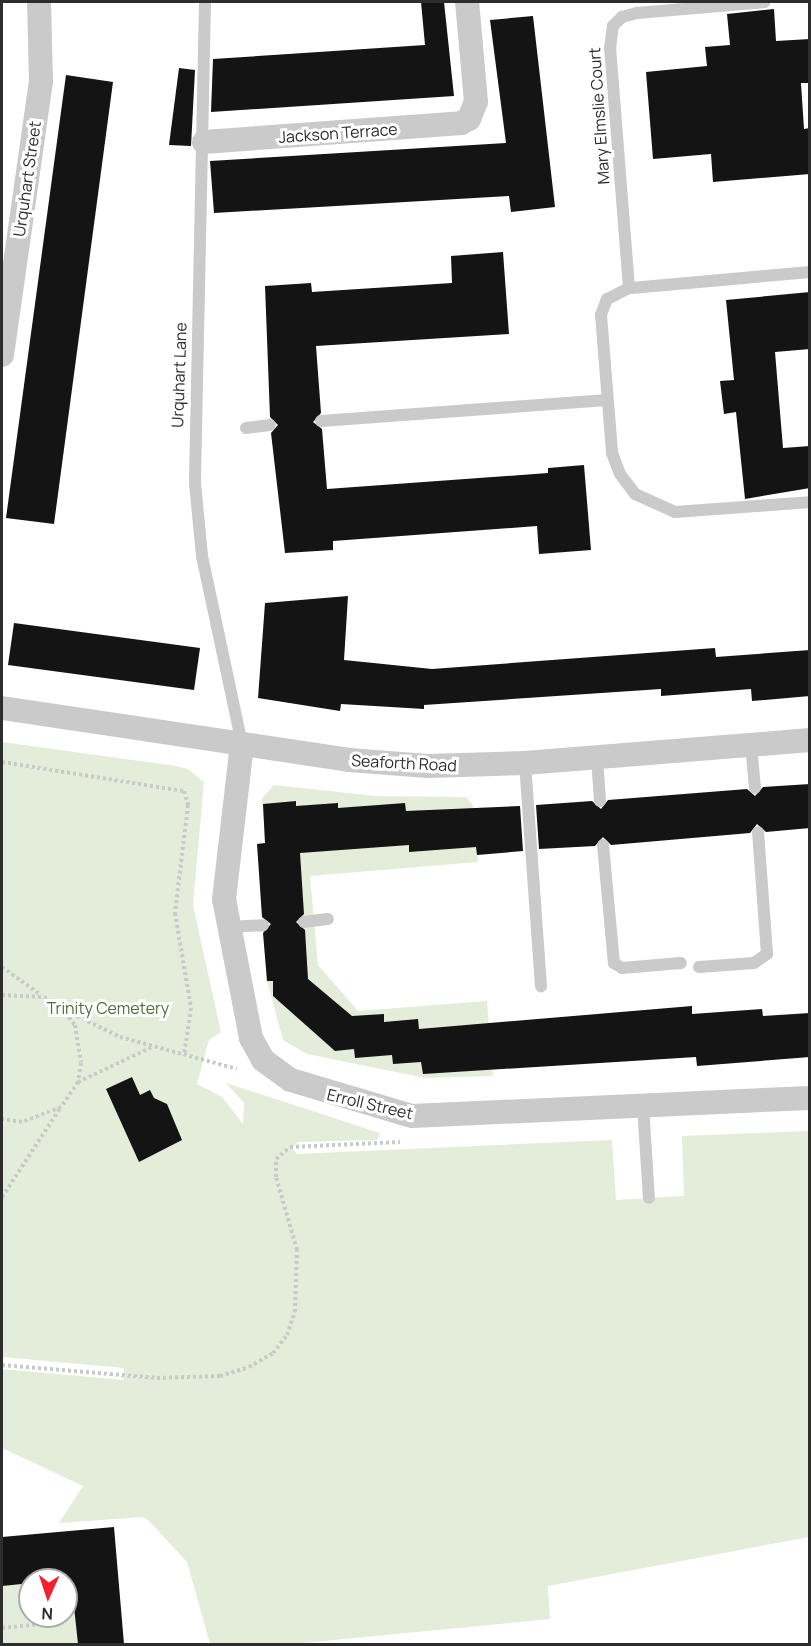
<!DOCTYPE html>
<html>
<head>
<meta charset="utf-8">
<style>
	body { margin:0 }
	#map { position:relative; width:811px; height:1646px; overflow:hidden; background:#fff; font-family:Manrope,sans-serif }
	div>[style] { position:absolute }
	.green>* { inset:0; background:#e4edd9 }
	.building>* { inset:0; background:#141414 }
	.path>* { height:4px; margin-top:-2px; transform-origin:0; background:repeating-linear-gradient(90deg,#cacaca 0 3px,transparent 0 6px) }
	.lane>* { height:12px; margin:-6px; padding:0 6px; transform-origin:6px; border-radius:6px; background:#cacaca }
	.street>* { height:24px; margin:-12px; padding:0 12px; transform-origin:12px; border-radius:12px; background:#cacaca }
	span { translate:-50% -50%; white-space:nowrap; text-align:center; line-height:1.15; -webkit-text-stroke:6px #fff; paint-order:stroke }
	.street-label { font-size:16px; color:#2d2d2d }
	.park-label { font-size:16px; color:#506d37 }
	.frame { position:absolute; inset:0; border:3px solid #2d2d2d; pointer-events:none }
	.north { position:absolute; left:18px; top:1568px; width:60px; height:60px; box-sizing:border-box; background:#fff; border:2px solid #ababab; border-radius:50%; rotate:183deg; font-size:16px; font-weight:700; line-height:24px; text-align:center; color:#2d2d2d }
	.north::after { content:''; display:block; margin:auto; width:21px; height:27px; background:#f51f2f; clip-path:polygon(50% 0,100% 100%,50% 72%,0 100%) }
</style>
</head>
<body>
<div id="map">
	<div class="green">
		<i style="clip-path:polygon(2px 742px,176px 766px,188px 769px,204px 782px,193px 905px,221px 1032px,209px 1040px,197px 1084px,222px 1097px,243px 1124px,244px 1103px,226px 1083px,380px 1133px,377px 1140px,298px 1142px,292px 1148px,297px 1154px,612px 1140px,616px 1200px,684px 1196px,682px 1136px,809px 1131px,809px 1537px,548px 1586px,550px 1619px,292px 1644px,210px 1644px,187px 1562px,149px 1521px,143px 1517px,59px 1523px,83px 1486px,2px 1448px,2px 1369px,124px 1380px,124px 1368px,2px 1357px)"></i>
		<i style="clip-path:polygon(274px 785px,375px 796px,466px 797px,473px 805px,478px 862px,310px 876px,318px 965px,358px 1011px,487px 1001px,493px 1076px,425px 1078px,307px 1054px,283px 1040px,267px 981px,257px 844px,265px 843px,262px 798px)"></i>
		<i style="clip-path:polygon(72px 1579px,78px 1644px,2px 1644px,2px 1586px,30px 1583px,30px 1616px,66px 1616px,64px 1580px)"></i>
	</div>
	<div class="building">
		<i style="clip-path:polygon(421px 2px,444px 2px,454px 96px,211px 112px,213px 59px,425px 45px)"></i>
		<i style="clip-path:polygon(774px 9px,776px 41px,810px 39px,810px 83px,801px 83px,804px 129px,810px 128px,810px 174px,713px 182px,711px 154px,653px 159px,646px 72px,707px 66px,705px 47px,730px 45px,727px 14px)"></i>
		<i style="clip-path:polygon(533px 16px,555px 207px,511px 212px,509px 196px,214px 213px,210px 161px,506px 143px,490px 20px)"></i>
		<i style="clip-path:polygon(179px 68px,195px 70px,191px 146px,169px 145px)"></i>
		<i style="clip-path:polygon(66px 75px,113px 82px,54px 524px,6px 518px)"></i>
		<i style="clip-path:polygon(503px 252px,509px 334px,316px 346px,321px 413px,313px 422px,322px 429px,327px 489px,548px 473px,548px 468px,584px 465px,591px 550px,539px 554px,537px 526px,333px 541px,333px 550px,285px 553px,271px 433px,278px 425px,270px 417px,265px 286px,311px 283px,312px 292px,452px 283px,451px 256px)"></i>
		<i style="clip-path:polygon(810px 292px,810px 349px,775px 352px,783px 448px,810px 446px,810px 488px,745px 499px,736px 412px,724px 414px,720px 381px,734px 380px,726px 300px)"></i>
		<i style="clip-path:polygon(348px 596px,344px 660px,432px 669px,715px 648px,716px 657px,810px 650px,810px 696px,752px 701px,751px 689px,661px 696px,661px 689px,424px 705px,424px 709px,341px 704px,340px 711px,258px 698px,265px 603px)"></i>
		<i style="clip-path:polygon(14px 623px,200px 648px,194px 690px,8px 665px)"></i>
		<i style="clip-path:polygon(810px 784px,810px 828px,766px 832px,757px 824px,750px 833px,611px 845px,603px 837px,595px 846px,539px 849px,536px 805px,592px 801px,601px 809px,608px 800px,747px 789px,755px 796px,763px 787px)"></i>
		<i style="clip-path:polygon(296px 801px,296px 806px,338px 803px,338px 808px,405px 803px,406px 811px,520px 806px,523px 851px,477px 855px,476px 847px,409px 852px,409px 845px,300px 853px,304px 914px,296px 922px,305px 930px,308px 979px,352px 1016px,384px 1014px,384px 1022px,418px 1019px,419px 1029px,692px 1006px,692px 1014px,762px 1009px,763px 1016px,810px 1013px,810px 1057px,697px 1066px,696px 1057px,423px 1074px,421px 1062px,393px 1064px,392px 1055px,355px 1058px,354px 1049px,335px 1051px,273px 996px,273px 981px,267px 981px,263px 933px,271px 924px,262px 917px,257px 844px,265px 843px,263px 804px)"></i>
		<i style="clip-path:polygon(132px 1077px,140px 1095px,150px 1090px,154px 1098px,167px 1104px,182px 1140px,139px 1162px,106px 1089px)"></i>
		<i style="clip-path:polygon(114px 1527px,124px 1644px,78px 1644px,71px 1579px,2px 1586px,2px 1537px)"></i>
	</div>
	<div class="path">
		<i style="left:2px;top:762px;width:184px;rotate:9.1deg"></i>
		<i style="left:184px;top:791px;width:15px;rotate:74deg"></i>
		<i style="left:188px;top:805px;width:109px;rotate:96.9deg"></i>
		<i style="left:175px;top:913px;width:96px;rotate:80.4deg"></i>
		<i style="left:191px;top:1008px;width:48px;rotate:98.5deg"></i>
		<i style="left:2px;top:967px;width:48px;rotate:35.7deg"></i>
		<i style="left:2px;top:995px;width:42px;rotate:2.7deg"></i>
		<i style="left:44px;top:997px;width:20px;rotate:33deg"></i>
		<i style="left:61px;top:1008px;width:22px;rotate:51deg"></i>
		<i style="left:75px;top:1025px;width:38px;rotate:81deg"></i>
		<i style="left:81px;top:1063px;width:19px;rotate:99deg"></i>
		<i style="left:78px;top:1082px;width:30px;rotate:124deg"></i>
		<i style="left:61px;top:1107px;width:42px;rotate:159deg"></i>
		<i style="left:22px;top:1122px;width:20px;rotate:-171deg"></i>
		<i style="left:61px;top:1008px;width:66px;rotate:26.2deg"></i>
		<i style="left:120px;top:1037px;width:121px;rotate:15.3deg"></i>
		<i style="left:78px;top:1082px;width:82px;rotate:-25.3deg"></i>
		<i style="left:2px;top:1197px;width:108px;rotate:-56.8deg"></i>
		<i style="left:2px;top:1365px;width:156px;rotate:4.8deg"></i>
		<i style="left:157px;top:1378px;width:63px;rotate:-1.8deg"></i>
		<i style="left:220px;top:1376px;width:30px;rotate:-17deg"></i>
		<i style="left:249px;top:1367px;width:28px;rotate:-30deg"></i>
		<i style="left:273px;top:1353px;width:23px;rotate:-52deg"></i>
		<i style="left:287px;top:1335px;width:24px;rotate:-71deg"></i>
		<i style="left:295px;top:1312px;width:62px;rotate:-88.2deg"></i>
		<i style="left:297px;top:1250px;width:76px;rotate:-106deg"></i>
		<i style="left:276px;top:1177px;width:18px;rotate:-90deg"></i>
		<i style="left:276px;top:1159px;width:18px;rotate:-41deg"></i>
		<i style="left:290px;top:1147px;width:110px;rotate:-2.6deg"></i>
		<i style="left:2px;top:1628px;width:37px;rotate:-6deg"></i>
	</div>
	<div class="lane">
		<i style="left:205px;top:2px;width:481px;rotate:91.2deg"></i>
		<i style="left:195px;top:483px;width:73px;rotate:84.5deg"></i>
		<i style="left:202px;top:556px;width:192px;rotate:78deg"></i>
		<i style="left:810px;top:272px;width:182px;rotate:174.9deg"></i>
		<i style="left:629px;top:288px;width:25px;rotate:153deg"></i>
		<i style="left:607px;top:299px;width:17px;rotate:111deg"></i>
		<i style="left:601px;top:315px;width:138px;rotate:85.4deg"></i>
		<i style="left:612px;top:453px;width:22px;rotate:69deg"></i>
		<i style="left:620px;top:474px;width:25px;rotate:53deg"></i>
		<i style="left:635px;top:494px;width:44px;rotate:24.2deg"></i>
		<i style="left:675px;top:512px;width:135px;rotate:-4.2deg"></i>
		<i style="left:629px;top:288px;width:240px;rotate:-94.5deg"></i>
		<i style="left:610px;top:49px;width:23px;rotate:-83deg"></i>
		<i style="left:613px;top:26px;width:13px;rotate:-45deg"></i>
		<i style="left:622px;top:17px;width:16px;rotate:-15deg"></i>
		<i style="left:637px;top:13px;width:128px;rotate:-4.9deg"></i>
		<i style="left:321px;top:421px;width:287px;rotate:-4.2deg"></i>
		<i style="left:246px;top:428px;width:24px;rotate:-7deg"></i>
		<i style="left:751px;top:745px;width:43px;rotate:84.7deg"></i>
		<i style="left:597px;top:758px;width:43px;rotate:86deg"></i>
		<i style="left:525px;top:763px;width:224px;rotate:85.9deg"></i>
		<i style="left:603px;top:845px;width:119px;rotate:84.7deg"></i>
		<i style="left:614px;top:963px;width:9px;rotate:32deg"></i>
		<i style="left:622px;top:968px;width:59px;rotate:-4.8deg"></i>
		<i style="left:304px;top:922px;width:24px;rotate:-7deg"></i>
		<i style="left:229px;top:927px;width:34px;rotate:-3deg"></i>
		<i style="left:699px;top:967px;width:55px;rotate:-4.2deg"></i>
		<i style="left:754px;top:963px;width:16px;rotate:-35deg"></i>
		<i style="left:767px;top:954px;width:122px;rotate:-94.2deg"></i>
		<i style="left:643px;top:1106px;width:92px;rotate:86.3deg"></i>
	</div>
	<div class="street">
		<i style="left:204px;top:142px;width:258px;rotate:-4.2deg"></i>
		<i style="left:461px;top:123px;width:9px;rotate:-27deg"></i>
		<i style="left:469px;top:119px;width:18px;rotate:-68deg"></i>
		<i style="left:476px;top:102px;width:100px;rotate:-95.1deg"></i>
		<i style="left:2px;top:355px;width:276px;rotate:-81.9deg"></i>
		<i style="left:41px;top:82px;width:80px;rotate:-91.4deg"></i>
		<i style="left:2px;top:708px;width:351px;rotate:8.5deg"></i>
		<i style="left:349px;top:760px;width:79px;rotate:4.3deg"></i>
		<i style="left:428px;top:766px;width:97px;rotate:-1.8deg"></i>
		<i style="left:525px;top:763px;width:286px;rotate:-4.6deg"></i>
		<i style="left:242px;top:744px;width:156px;rotate:96.6deg"></i>
		<i style="left:224px;top:899px;width:142px;rotate:79deg"></i>
		<i style="left:251px;top:1038px;width:25px;rotate:61deg"></i>
		<i style="left:263px;top:1060px;width:34px;rotate:36deg"></i>
		<i style="left:291px;top:1080px;width:126px;rotate:16.6deg"></i>
		<i style="left:412px;top:1116px;width:398px;rotate:-2.6deg"></i>
	</div>
	<div class="street-label">
		<span style="left:599px;top:116px;rotate:-94deg">Mary Elmslie Court</span>
		<span style="left:338px;top:133px;rotate:-4deg">Jackson Terrace</span>
		<span style="left:27px;top:179px;rotate:-82deg">Urquhart Street</span>
		<span style="left:179px;top:375px;rotate:-88deg">Urquhart Lane</span>
		<span style="left:404px;top:763px;rotate:3deg">Seaforth Road</span>
		<span style="left:370px;top:1104px;rotate:13deg">Erroll Street</span>
	</div>
	<div class="park-label">
		<span style="left:108px;top:1008px">Trinity Cemetery</span>
	</div>
	<div class="frame"></div>
	<div class="north">N</div>
</div>
</body>
</html>
